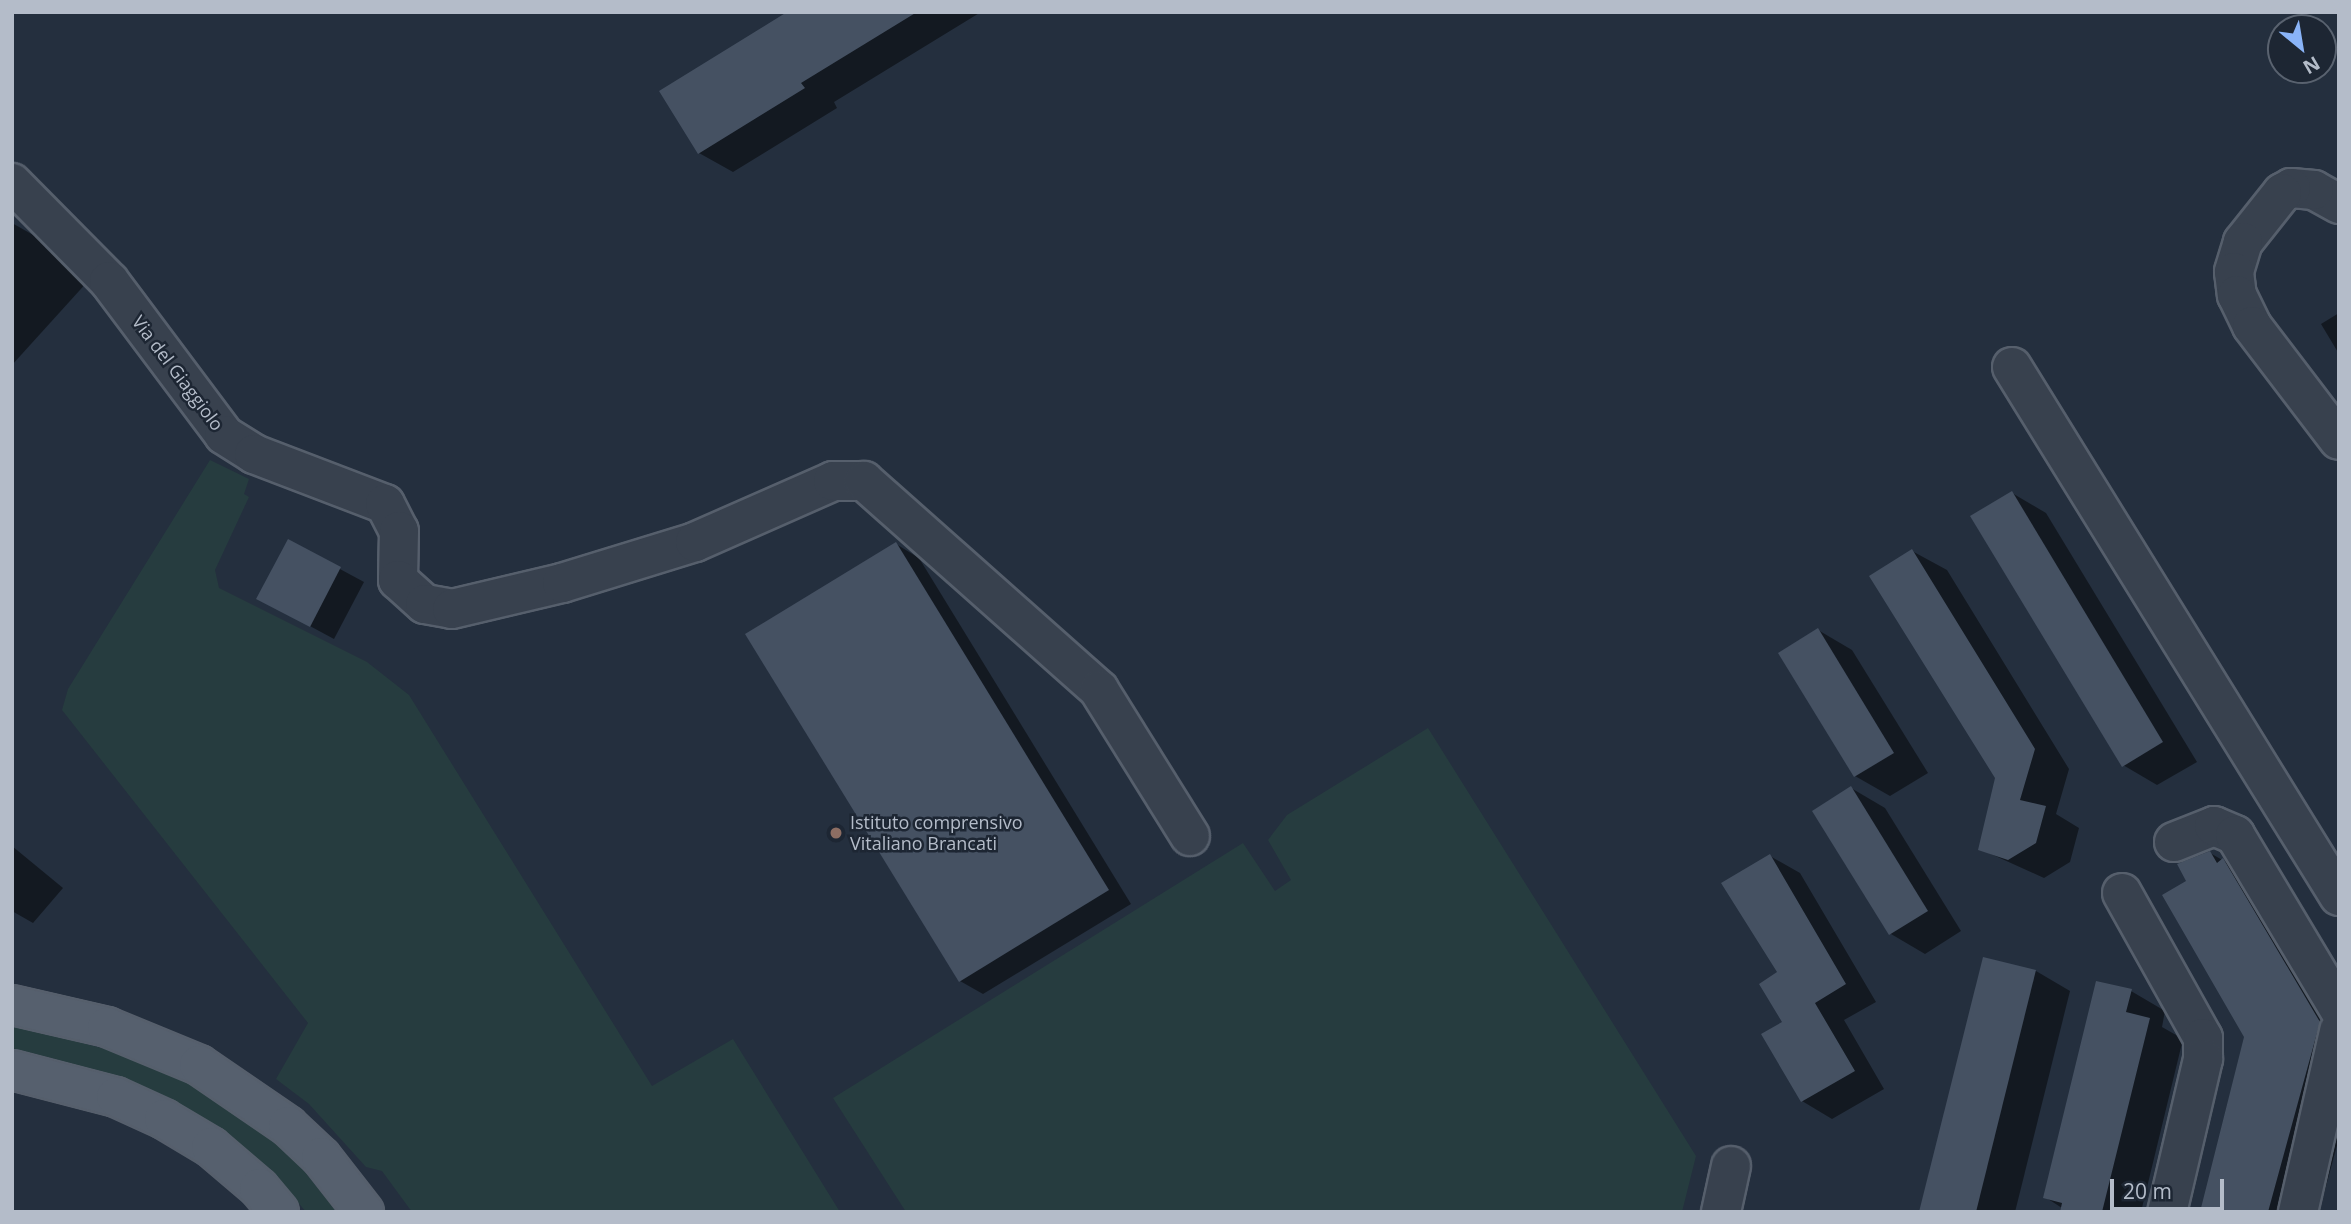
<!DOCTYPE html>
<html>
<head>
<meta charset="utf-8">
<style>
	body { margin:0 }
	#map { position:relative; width:2351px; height:1224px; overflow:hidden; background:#242f3e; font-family:"Open Sans",sans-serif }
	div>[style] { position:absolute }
	.green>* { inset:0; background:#263c3f }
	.shadow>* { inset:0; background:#0007 }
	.building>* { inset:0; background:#455162 }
	.roads { filter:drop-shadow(2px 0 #565f6c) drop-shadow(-2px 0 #565f6c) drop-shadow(0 2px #565f6c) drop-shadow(0 -2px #565f6c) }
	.minor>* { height:38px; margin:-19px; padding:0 19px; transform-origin:19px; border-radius:19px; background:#38414e }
	.major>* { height:38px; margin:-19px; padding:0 19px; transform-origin:19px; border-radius:19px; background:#56606e }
	.dots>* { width:19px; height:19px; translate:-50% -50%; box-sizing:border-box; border:4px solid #1d2633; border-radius:50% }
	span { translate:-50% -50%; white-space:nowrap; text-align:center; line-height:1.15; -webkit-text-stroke:5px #1d2633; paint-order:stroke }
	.street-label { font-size:18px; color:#b4bcc9 }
	.poi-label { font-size:18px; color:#b4bcc9 }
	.left { translate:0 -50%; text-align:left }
	.frame { position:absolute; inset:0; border:14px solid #b4bcc9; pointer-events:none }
	.north { position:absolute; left:2267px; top:14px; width:70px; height:70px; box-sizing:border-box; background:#1d2633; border:2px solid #59626f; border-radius:50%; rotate:150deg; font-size:19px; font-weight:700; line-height:28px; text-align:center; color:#b4bcc9 }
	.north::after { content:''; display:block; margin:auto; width:24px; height:32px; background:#8ab4f8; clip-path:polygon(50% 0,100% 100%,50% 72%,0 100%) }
	.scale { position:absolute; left:2110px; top:1179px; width:114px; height:32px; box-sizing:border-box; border:4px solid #b4bcc9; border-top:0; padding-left:9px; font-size:21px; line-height:24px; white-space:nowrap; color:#b4bcc9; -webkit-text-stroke:5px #1d2633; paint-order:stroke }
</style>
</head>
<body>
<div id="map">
	<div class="green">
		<i style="clip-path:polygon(210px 460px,249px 479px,244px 494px,249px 497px,215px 570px,219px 588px,367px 662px,409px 695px,652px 1086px,733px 1039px,840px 1212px,412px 1212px,382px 1171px,366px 1167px,309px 1104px,276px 1079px,308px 1023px,62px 710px,68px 689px)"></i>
		<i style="clip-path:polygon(1428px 728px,1696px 1156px,1682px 1212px,906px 1212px,833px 1098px,1243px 843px,1275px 891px,1291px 880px,1268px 840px,1287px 815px)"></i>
		<i style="clip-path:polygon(12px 1025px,133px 1056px,186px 1081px,239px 1114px,293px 1157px,337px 1212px,306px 1212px,273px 1172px,222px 1130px,173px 1100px,122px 1077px,12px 1048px)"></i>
	</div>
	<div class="shadow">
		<i style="clip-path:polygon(791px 12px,981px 12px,834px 102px,837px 108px,733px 172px,699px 153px)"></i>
		<i style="clip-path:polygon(12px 223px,49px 244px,89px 280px,12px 365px)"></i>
		<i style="clip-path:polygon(2339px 313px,2339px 354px,2321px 324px)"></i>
		<i style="clip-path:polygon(2012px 493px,2046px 513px,2197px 762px,2157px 785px,2123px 765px)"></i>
		<i style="clip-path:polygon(288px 541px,364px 582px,334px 639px,282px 611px)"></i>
		<i style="clip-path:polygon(896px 544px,919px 558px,1131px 904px,983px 994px,960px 981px)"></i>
		<i style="clip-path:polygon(1912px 551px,1947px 570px,2069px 769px,2056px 814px,2079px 828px,2070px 862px,2044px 878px,1980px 849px,1997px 777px)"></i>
		<i style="clip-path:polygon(1818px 630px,1852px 650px,1928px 773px,1890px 796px,1855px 776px)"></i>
		<i style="clip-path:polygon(1851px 788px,1885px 808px,1961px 931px,1925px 954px,1891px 934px,1814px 812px)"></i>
		<i style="clip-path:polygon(12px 846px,63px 888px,33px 923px,12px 911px)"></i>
		<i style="clip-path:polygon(2210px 853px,2268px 886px,2339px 1007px,2339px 1138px,2319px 1212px,2204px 1212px,2246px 1037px,2188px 882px)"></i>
		<i style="clip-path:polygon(1770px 856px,1800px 873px,1876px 1002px,1844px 1020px,1884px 1089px,1832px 1119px,1802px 1101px,1785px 1023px)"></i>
		<i style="clip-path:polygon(1984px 959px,2036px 971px,2070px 991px,2015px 1212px,1921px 1212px)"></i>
		<i style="clip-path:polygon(2131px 991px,2165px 1011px,2162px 1027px,2183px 1039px,2141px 1212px,2061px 1212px,2062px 1208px,2045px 1197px)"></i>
	</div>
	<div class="building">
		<i style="clip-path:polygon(787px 12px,917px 12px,801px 83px,805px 88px,698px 154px,659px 91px)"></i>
		<i style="clip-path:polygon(2012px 491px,2163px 742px,2122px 767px,1970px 516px)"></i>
		<i style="clip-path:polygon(288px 539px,341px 567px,310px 627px,256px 599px)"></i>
		<i style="clip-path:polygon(896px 542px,1109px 890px,959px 982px,745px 634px)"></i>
		<i style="clip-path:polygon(1912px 549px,2035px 749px,2020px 800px,2046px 806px,2036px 843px,2008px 860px,1978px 850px,1995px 778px,1869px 576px)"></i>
		<i style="clip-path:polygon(1818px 628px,1894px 753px,1854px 777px,1778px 653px)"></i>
		<i style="clip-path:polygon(1851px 786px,1928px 911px,1889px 935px,1812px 811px)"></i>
		<i style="clip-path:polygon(2210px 851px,2217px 863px,2223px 858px,2320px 1022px,2268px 1212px,2200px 1212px,2244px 1037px,2162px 895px,2186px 881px,2177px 864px)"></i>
		<i style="clip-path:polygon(1770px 854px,1846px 984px,1815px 1003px,1855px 1071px,1801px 1102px,1761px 1034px,1782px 1022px,1759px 984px,1777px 972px,1721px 883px)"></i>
		<i style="clip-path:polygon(1983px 957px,2036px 970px,1976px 1212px,1919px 1212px)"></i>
		<i style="clip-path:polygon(2096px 981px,2132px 989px,2126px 1012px,2150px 1018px,2102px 1212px,2060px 1212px,2062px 1203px,2043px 1198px)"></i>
	</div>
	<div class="roads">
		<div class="minor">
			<i style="left:12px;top:183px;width:138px;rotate:45.3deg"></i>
			<i style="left:109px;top:281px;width:192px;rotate:53.2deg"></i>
			<i style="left:224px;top:435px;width:36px;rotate:32deg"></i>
			<i style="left:254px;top:454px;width:140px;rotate:20.9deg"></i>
			<i style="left:385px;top:504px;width:30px;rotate:63deg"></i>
			<i style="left:399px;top:531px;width:49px;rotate:91.2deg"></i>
			<i style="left:398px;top:580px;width:36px;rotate:42deg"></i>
			<i style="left:425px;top:604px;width:27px;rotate:10deg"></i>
			<i style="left:452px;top:609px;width:113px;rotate:-13.3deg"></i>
			<i style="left:562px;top:583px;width:139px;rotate:-17.1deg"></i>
			<i style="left:695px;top:542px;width:151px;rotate:-23.8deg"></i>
			<i style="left:833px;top:481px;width:31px"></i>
			<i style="left:864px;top:481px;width:314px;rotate:41.6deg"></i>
			<i style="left:1099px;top:690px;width:172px;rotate:58.1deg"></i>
			<i style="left:2339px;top:204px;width:29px;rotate:-151deg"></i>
			<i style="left:2314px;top:190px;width:23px;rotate:-175deg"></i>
			<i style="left:2291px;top:188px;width:10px;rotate:151deg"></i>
			<i style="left:2282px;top:193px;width:63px;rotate:128.5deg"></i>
			<i style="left:2243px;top:242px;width:31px;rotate:107deg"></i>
			<i style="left:2234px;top:272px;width:23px;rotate:83deg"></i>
			<i style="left:2237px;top:295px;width:34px;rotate:64deg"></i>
			<i style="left:2252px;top:326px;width:143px;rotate:52.7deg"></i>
			<i style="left:2012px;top:367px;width:622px;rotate:58.28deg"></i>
			<i style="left:2174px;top:842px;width:43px;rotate:-21.8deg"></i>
			<i style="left:2214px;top:826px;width:23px;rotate:23deg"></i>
			<i style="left:2235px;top:835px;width:203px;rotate:59.1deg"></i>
			<i style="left:2122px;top:893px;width:166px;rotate:60.8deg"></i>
			<i style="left:2203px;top:1038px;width:21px;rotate:90deg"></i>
			<i style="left:2203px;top:1059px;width:157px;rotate:103.2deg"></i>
			<i style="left:1721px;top:1212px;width:47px;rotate:-77.7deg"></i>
			<i style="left:2298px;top:1212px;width:186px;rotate:-77.2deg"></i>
		</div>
		<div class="major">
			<i style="left:12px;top:1005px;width:98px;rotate:13deg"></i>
			<i style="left:107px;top:1027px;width:100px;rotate:22.4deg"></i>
			<i style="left:199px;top:1065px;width:108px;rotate:34.4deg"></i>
			<i style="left:288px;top:1126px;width:45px;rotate:43.2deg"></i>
			<i style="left:321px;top:1157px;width:70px;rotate:52deg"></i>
			<i style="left:12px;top:1070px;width:107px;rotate:14.6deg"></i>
			<i style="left:116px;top:1097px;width:53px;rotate:24.6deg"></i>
			<i style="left:164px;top:1119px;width:55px;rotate:30.8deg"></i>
			<i style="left:211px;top:1147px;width:63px;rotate:40.5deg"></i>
			<i style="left:259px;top:1188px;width:31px;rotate:50deg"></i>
		</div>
	</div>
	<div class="dots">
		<i style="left:836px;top:833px;background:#8d6e63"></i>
	</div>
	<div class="street-label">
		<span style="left:178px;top:373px;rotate:53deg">Via del Giaggiolo</span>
	</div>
	<div class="poi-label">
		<span class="left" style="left:850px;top:833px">Istituto comprensivo<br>Vitaliano Brancati</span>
	</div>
	<div class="frame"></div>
	<div class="north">N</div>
	<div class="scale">20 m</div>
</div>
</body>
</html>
